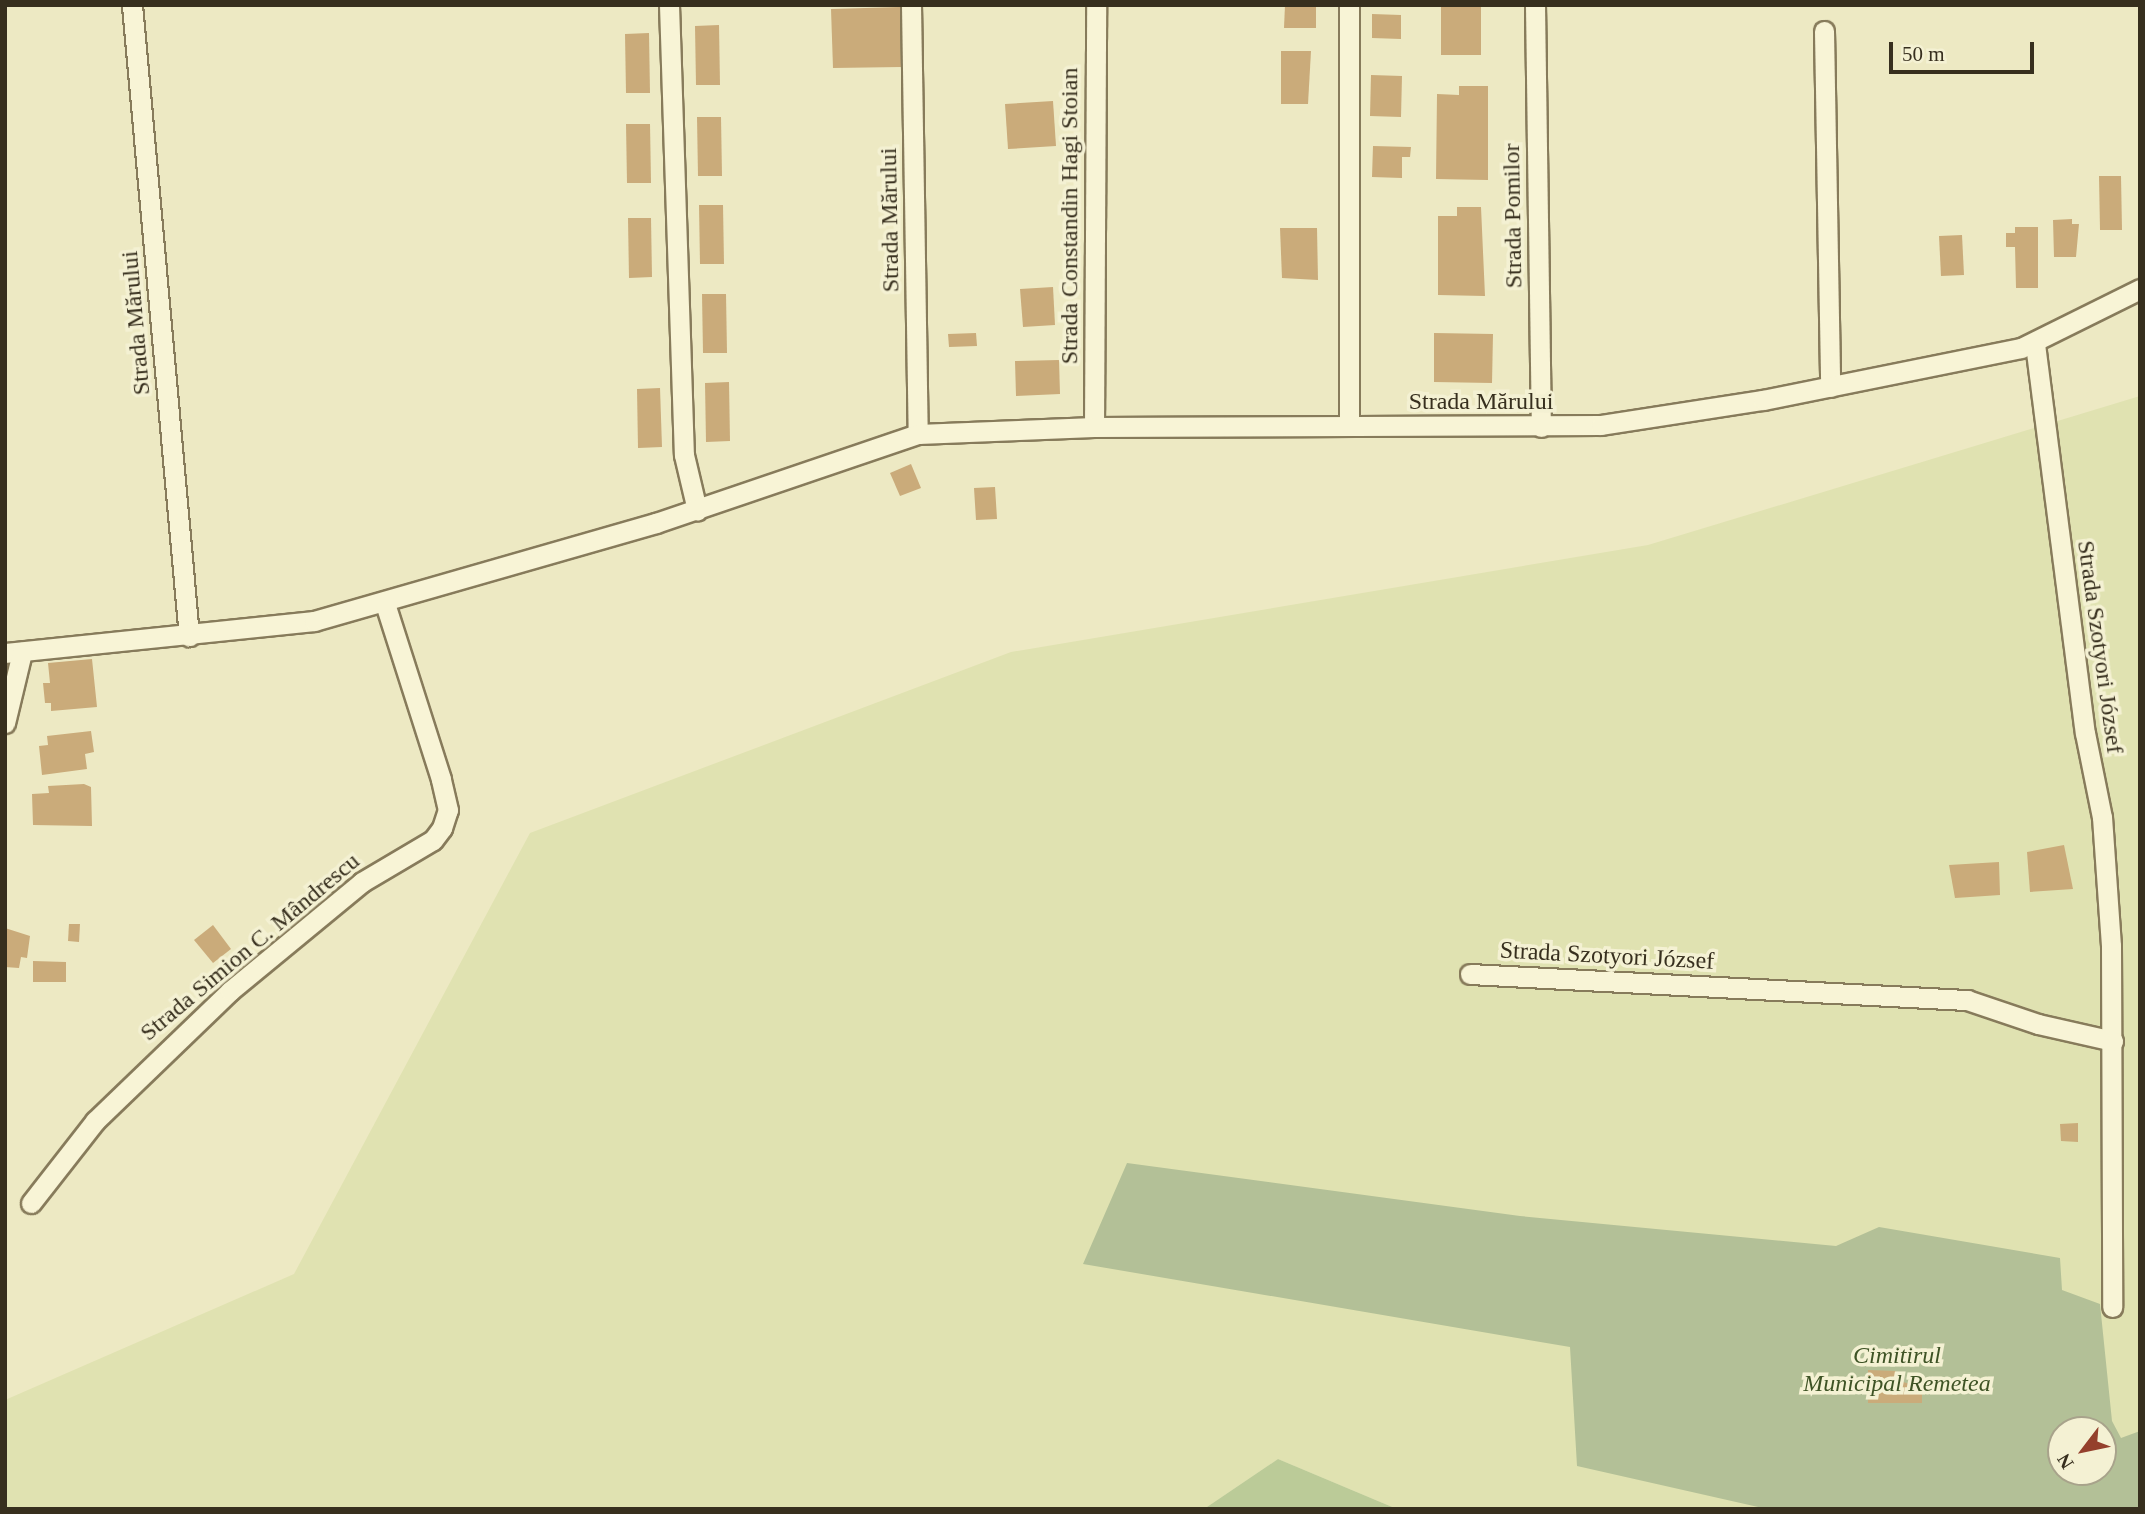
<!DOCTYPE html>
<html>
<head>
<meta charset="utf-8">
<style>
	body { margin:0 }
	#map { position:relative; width:2145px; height:1514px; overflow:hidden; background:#ede9c3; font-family:"Times New Roman",serif }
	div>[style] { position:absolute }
	.farmland>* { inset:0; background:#e0e2b1 }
	.green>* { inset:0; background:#bbcb98 }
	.cemetery>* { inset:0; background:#b3c097 }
	.building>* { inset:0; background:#caab7a }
	.roads { filter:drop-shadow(2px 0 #877b5b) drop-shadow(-2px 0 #877b5b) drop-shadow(0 2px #877b5b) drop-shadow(0 -2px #877b5b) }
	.street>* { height:19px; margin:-9.5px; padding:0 9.5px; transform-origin:9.5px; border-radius:9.5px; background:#f8f4d6 }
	span { translate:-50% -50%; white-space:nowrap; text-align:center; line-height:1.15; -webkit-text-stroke:7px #f4f1d3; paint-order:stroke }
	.street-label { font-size:24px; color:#372f1e }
	.park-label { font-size:24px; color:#3e5325; font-style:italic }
	.frame { position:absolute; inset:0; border:7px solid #372f1e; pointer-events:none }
	.north { position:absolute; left:2047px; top:1416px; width:70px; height:70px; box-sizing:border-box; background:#f4f1d3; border:2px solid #a8a38b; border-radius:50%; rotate:238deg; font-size:19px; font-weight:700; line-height:28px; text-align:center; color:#372f1e }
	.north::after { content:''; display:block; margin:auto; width:24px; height:32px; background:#94402c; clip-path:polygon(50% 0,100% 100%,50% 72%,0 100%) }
	.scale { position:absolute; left:1889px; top:42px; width:145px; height:32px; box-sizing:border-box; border:4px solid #372f1e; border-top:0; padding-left:9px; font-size:21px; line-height:24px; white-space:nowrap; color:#372f1e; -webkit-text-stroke:5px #f4f1d3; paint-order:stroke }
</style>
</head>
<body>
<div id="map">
	<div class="farmland">
		<i style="clip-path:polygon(evenodd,2140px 396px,2140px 1509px,1397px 1509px,1278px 1459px,1204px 1509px,5px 1509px,5px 1400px,294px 1274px,530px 833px,1011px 652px,1648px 545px,2140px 396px,2061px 1430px,2103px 1430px,2103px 1472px,2061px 1472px,2061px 1430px)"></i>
	</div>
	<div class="green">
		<i style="clip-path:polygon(1278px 1459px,1397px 1509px,1204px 1509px)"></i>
	</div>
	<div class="cemetery">
		<i style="clip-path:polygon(evenodd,1127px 1163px,1520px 1216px,1836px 1246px,1879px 1227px,2060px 1258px,2062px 1290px,2100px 1304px,2112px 1421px,2121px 1438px,2140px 1431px,2140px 1509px,1767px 1509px,1577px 1466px,1570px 1347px,1083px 1264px,1127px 1163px,2061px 1430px,2103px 1430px,2103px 1472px,2061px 1472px,2061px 1430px)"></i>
	</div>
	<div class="building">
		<i style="clip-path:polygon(1285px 5px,1316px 5px,1316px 28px,1284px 28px)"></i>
		<i style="clip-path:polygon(1441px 5px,1481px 5px,1481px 55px,1441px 55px)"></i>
		<i style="clip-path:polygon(900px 7px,901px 67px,833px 68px,831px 9px)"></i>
		<i style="clip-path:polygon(1372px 14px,1401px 15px,1401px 39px,1372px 38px)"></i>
		<i style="clip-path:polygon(719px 25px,720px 85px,696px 85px,695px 26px)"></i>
		<i style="clip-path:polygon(649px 33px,650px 93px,626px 93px,625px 34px)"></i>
		<i style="clip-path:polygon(1281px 51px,1311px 51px,1308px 104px,1281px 104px)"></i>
		<i style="clip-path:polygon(1371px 75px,1402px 76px,1401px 117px,1370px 116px)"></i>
		<i style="clip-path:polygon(1459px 86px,1488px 86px,1488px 180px,1436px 179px,1437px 94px,1459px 95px)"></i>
		<i style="clip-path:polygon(1053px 101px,1056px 146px,1008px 149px,1005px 104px)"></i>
		<i style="clip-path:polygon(697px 117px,721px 117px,722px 176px,698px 176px)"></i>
		<i style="clip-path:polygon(626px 124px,650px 124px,651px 183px,627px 183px)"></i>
		<i style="clip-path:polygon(1373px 146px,1411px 147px,1410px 157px,1402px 157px,1402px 178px,1372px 177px)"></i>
		<i style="clip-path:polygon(2099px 176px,2121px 176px,2122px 230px,2100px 230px)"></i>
		<i style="clip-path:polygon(699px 205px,723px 205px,724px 264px,700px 264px)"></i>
		<i style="clip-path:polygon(1457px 207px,1481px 207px,1485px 296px,1438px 295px,1438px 216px,1457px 216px)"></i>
		<i style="clip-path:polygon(628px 218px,651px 218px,652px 277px,629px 278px)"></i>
		<i style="clip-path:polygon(2072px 219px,2072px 224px,2079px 224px,2076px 257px,2054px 257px,2053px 220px)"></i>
		<i style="clip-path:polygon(2015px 227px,2038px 227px,2038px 288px,2016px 288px,2015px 247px,2006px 247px,2006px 233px,2015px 233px)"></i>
		<i style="clip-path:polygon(1280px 228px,1317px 228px,1318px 280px,1282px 278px)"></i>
		<i style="clip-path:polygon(1962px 235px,1964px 275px,1941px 276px,1939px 236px)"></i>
		<i style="clip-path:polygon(1053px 287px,1055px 325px,1023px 327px,1020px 289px)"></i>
		<i style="clip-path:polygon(702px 294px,726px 294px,727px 353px,703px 353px)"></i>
		<i style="clip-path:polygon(976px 333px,977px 346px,949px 347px,948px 334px)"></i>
		<i style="clip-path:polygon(1434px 333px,1493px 334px,1492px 383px,1434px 382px)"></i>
		<i style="clip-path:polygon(1059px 360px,1060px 394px,1016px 396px,1015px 361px)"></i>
		<i style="clip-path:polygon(729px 382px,730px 441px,706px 442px,705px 383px)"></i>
		<i style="clip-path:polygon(660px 388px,662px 447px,638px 448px,637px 389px)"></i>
		<i style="clip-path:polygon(911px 464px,921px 488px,900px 496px,890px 473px)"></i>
		<i style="clip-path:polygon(995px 487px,997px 519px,976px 520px,974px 488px)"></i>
		<i style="clip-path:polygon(92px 659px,97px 707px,51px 711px,51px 703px,45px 703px,43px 683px,50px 683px,48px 663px)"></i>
		<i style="clip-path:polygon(91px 731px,94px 752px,85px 754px,87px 769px,42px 775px,39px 746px,48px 745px,47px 736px)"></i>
		<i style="clip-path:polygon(84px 784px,91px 787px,92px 826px,33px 825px,32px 794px,49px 793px,48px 786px)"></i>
		<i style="clip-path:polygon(2064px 845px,2073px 889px,2030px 892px,2027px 852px)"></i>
		<i style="clip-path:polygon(1999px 862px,2000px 895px,1955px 898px,1949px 865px)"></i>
		<i style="clip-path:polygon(69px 924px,80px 924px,79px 942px,68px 941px)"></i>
		<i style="clip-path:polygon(213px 925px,231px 949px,213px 963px,194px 940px)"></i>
		<i style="clip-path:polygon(5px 928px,30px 936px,27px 958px,21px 957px,19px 968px,5px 967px)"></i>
		<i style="clip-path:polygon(33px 961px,66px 962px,66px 982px,33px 982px)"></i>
		<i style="clip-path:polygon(2078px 1123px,2078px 1142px,2061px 1141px,2060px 1124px)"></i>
		<i style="clip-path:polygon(1868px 1370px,1896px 1371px,1897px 1380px,1922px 1388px,1922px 1403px,1868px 1403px)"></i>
	</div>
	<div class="roads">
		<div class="street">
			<i style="left:132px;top:5px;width:634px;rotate:84.84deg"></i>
			<i style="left:669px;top:5px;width:450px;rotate:88.1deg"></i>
			<i style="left:684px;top:455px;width:57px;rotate:76.7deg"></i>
			<i style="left:911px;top:5px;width:429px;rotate:89.1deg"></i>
			<i style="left:1535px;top:5px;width:422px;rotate:89.2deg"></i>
			<i style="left:1824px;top:31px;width:356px;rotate:89deg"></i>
			<i style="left:2035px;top:344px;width:392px;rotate:82.7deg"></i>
			<i style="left:2085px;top:733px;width:86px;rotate:78.6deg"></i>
			<i style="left:2102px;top:817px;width:129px;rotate:86deg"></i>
			<i style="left:2111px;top:946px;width:361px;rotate:89.8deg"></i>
			<i style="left:1349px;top:426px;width:421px;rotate:-90deg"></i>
			<i style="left:1094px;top:427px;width:422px;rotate:-89.7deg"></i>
			<i style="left:5px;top:653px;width:311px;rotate:-5.9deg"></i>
			<i style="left:314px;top:621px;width:356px;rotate:-16deg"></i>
			<i style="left:656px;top:523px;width:277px;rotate:-18.8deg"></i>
			<i style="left:918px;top:434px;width:176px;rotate:-2.3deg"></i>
			<i style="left:1094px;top:427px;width:507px;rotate:-0.23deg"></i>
			<i style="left:1601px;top:425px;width:164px;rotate:-8.8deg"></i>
			<i style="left:1763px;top:400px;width:263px;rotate:-11.4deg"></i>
			<i style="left:2021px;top:348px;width:133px;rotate:-26.4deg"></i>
			<i style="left:5px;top:723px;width:73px;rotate:-76.5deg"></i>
			<i style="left:1470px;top:974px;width:498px;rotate:3deg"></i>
			<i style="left:1967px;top:1000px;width:75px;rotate:18.7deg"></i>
			<i style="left:2038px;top:1024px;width:77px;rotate:12.8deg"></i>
			<i style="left:31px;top:1203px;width:104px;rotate:-52deg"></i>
			<i style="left:95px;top:1121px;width:187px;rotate:-43.9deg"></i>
			<i style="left:230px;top:991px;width:171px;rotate:-39.5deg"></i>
			<i style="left:362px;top:882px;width:82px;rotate:-30.6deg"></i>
			<i style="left:433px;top:840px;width:15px;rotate:-53deg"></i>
			<i style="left:442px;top:828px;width:19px;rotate:-72deg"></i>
			<i style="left:448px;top:810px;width:32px;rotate:-103deg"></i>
			<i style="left:441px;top:779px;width:185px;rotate:-107.7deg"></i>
		</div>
	</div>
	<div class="street-label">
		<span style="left:1070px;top:216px;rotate:-90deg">Strada Constandin Hagi Stoian</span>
		<span style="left:1513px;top:216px;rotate:-91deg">Strada Pomilor</span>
		<span style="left:890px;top:220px;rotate:-91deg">Strada Mărului</span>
		<span style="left:136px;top:323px;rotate:-95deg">Strada Mărului</span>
		<span style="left:1481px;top:402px">Strada Mărului</span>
		<span style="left:2100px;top:647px;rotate:82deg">Strada Szotyori József</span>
		<span style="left:250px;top:947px;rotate:-40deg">Strada Simion C. Mândrescu</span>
		<span style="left:1607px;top:956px;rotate:3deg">Strada Szotyori József</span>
	</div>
	<div class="park-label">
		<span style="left:1897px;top:1370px">Cimitirul<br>Municipal Remetea</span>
	</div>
	<div class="frame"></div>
	<div class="north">N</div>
	<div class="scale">50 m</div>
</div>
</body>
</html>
